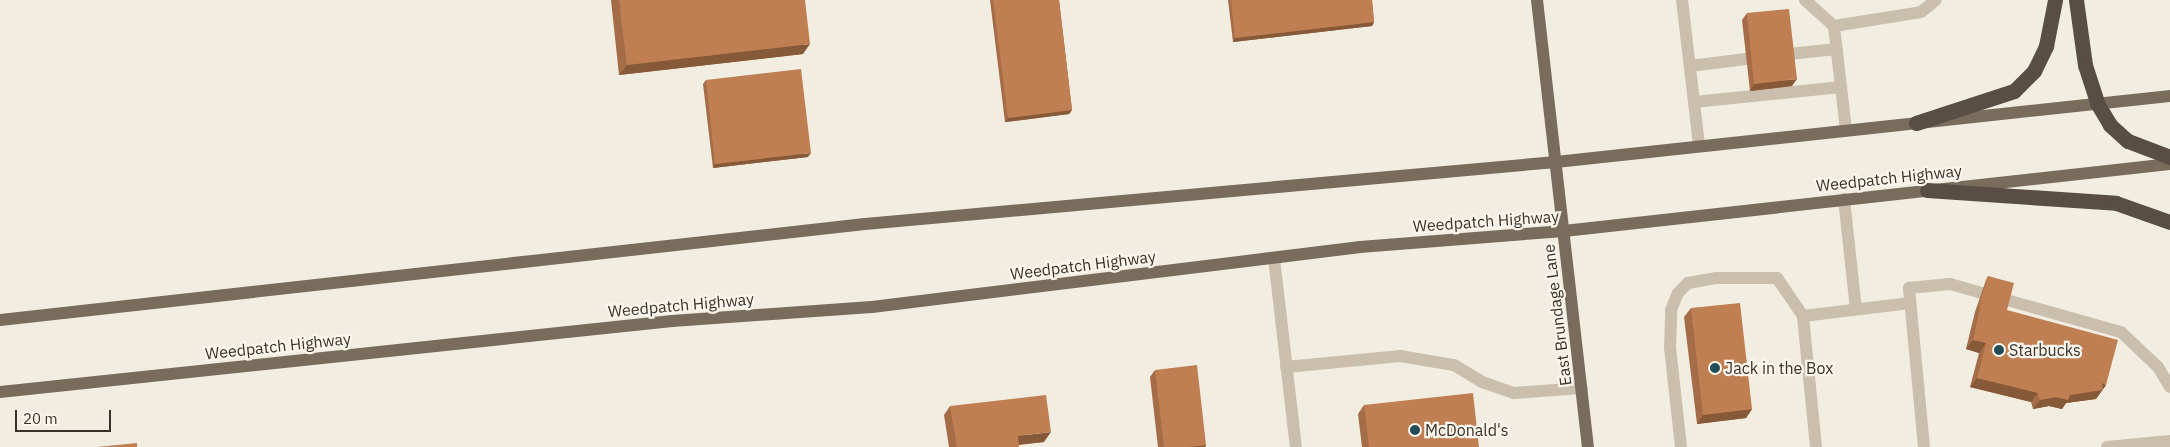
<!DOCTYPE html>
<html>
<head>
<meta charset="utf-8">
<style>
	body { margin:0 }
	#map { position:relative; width:2170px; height:447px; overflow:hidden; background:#f2ede1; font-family:"IBM Plex Sans",sans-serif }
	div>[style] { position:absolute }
	.minor>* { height:12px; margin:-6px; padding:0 6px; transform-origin:6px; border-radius:6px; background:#cabfad }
	.major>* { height:12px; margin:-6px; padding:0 6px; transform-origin:6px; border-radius:6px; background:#7a6c5d }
	.highway>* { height:15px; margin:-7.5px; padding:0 7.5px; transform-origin:7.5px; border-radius:7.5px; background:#594e43 }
	.wall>* { inset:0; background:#a46d47 }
	.shaded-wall>* { inset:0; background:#865939 }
	.building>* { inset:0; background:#bf7f52 }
	.dots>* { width:14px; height:14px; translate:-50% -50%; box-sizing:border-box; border:2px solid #faf6ed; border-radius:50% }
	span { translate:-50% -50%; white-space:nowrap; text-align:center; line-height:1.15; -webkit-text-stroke:4.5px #faf6ed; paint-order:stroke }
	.street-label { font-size:16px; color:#39322b }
	.poi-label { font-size:16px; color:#39322b }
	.left { translate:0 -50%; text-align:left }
	.scale { position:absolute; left:15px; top:410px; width:96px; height:22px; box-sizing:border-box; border:2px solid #39322b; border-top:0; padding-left:6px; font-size:15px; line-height:18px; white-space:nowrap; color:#39322b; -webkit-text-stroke:4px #faf6ed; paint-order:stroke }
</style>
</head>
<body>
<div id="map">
	<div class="minor">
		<i style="left:1682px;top:0;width:103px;rotate:83.3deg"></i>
		<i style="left:1694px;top:102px;width:148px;rotate:-5.8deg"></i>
		<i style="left:1805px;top:0;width:39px;rotate:42deg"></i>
		<i style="left:1789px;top:54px;width:48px;rotate:-5.9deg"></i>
		<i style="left:1690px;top:66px;width:56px;rotate:-7.1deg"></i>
		<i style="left:1694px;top:102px;width:43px;rotate:83.4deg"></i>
		<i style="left:1846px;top:130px;width:105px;rotate:-96.6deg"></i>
		<i style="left:1834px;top:26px;width:88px;rotate:-9.1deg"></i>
		<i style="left:1921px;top:12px;width:19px;rotate:-39deg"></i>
		<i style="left:1844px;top:199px;width:111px;rotate:83.8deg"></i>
		<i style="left:1274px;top:258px;width:190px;rotate:83.4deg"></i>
		<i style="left:1286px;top:367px;width:115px;rotate:-5.5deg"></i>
		<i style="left:1400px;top:356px;width:55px;rotate:9.5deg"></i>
		<i style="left:1454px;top:365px;width:33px;rotate:31deg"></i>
		<i style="left:1482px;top:382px;width:34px;rotate:19deg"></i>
		<i style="left:1514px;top:393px;width:68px;rotate:-4.2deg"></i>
		<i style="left:1681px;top:447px;width:100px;rotate:-96.3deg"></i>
		<i style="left:1670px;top:348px;width:38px;rotate:-88deg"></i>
		<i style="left:1671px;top:310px;width:18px;rotate:-68deg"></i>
		<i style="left:1678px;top:293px;width:14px;rotate:-45deg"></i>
		<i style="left:1688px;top:283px;width:29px;rotate:-10deg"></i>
		<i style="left:1717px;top:278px;width:60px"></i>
		<i style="left:1777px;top:278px;width:46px;rotate:55.6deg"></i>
		<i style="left:1816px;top:447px;width:132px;rotate:-95.7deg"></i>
		<i style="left:1803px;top:316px;width:108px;rotate:-6.9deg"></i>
		<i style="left:1924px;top:447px;width:160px;rotate:-95.4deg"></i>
		<i style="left:1909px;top:288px;width:41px;rotate:-5.6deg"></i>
		<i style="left:1950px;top:284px;width:178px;rotate:15.7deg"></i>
		<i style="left:2121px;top:332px;width:51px;rotate:43.4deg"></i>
		<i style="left:2158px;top:367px;width:23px;rotate:59deg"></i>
		<i style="left:2107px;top:447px;width:63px;rotate:-5.4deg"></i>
	</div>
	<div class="major">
		<i style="left:1537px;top:0;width:450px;rotate:83.5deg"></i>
		<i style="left:0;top:320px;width:870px;rotate:-6.33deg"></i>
		<i style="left:865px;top:224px;width:694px;rotate:-5.13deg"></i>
		<i style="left:1556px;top:162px;width:618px;rotate:-6.14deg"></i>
		<i style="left:0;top:392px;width:676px;rotate:-6.03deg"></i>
		<i style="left:672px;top:321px;width:200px;rotate:-4deg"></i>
		<i style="left:872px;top:307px;width:492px;rotate:-7deg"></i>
		<i style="left:1360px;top:247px;width:205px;rotate:-4.5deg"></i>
		<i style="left:1564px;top:231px;width:610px;rotate:-6.31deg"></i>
	</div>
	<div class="highway">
		<i style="left:2076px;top:0;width:66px;rotate:82.1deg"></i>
		<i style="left:2085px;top:65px;width:40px;rotate:72deg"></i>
		<i style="left:2097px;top:103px;width:26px;rotate:59deg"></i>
		<i style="left:2110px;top:125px;width:24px;rotate:42deg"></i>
		<i style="left:2128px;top:141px;width:45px;rotate:20.9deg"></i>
		<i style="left:1916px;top:123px;width:103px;rotate:-18.1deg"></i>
		<i style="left:2014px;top:91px;width:28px;rotate:-45deg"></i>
		<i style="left:2034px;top:71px;width:28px;rotate:-64deg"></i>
		<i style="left:2046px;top:46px;width:47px;rotate:-78.9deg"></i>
		<i style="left:1927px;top:190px;width:189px;rotate:3.9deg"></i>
		<i style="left:2116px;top:203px;width:57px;rotate:19.4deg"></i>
	</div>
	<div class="wall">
		<i style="clip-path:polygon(611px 0,805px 0,803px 54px,619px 75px)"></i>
		<i style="clip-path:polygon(990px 0,1059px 0,1072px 110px,1069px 114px,1005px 122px)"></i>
		<i style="clip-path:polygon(1228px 0,1372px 0,1374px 22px,1372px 26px,1233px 42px)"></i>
		<i style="clip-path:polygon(1747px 13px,1792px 86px,1750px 91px,1742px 20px)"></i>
		<i style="clip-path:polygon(706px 80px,808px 157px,713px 168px,703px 84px)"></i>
		<i style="clip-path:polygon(1988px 276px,2007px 310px,2106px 385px,2096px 399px,2066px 403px,2062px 409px,2049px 406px,2033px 409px,2031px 402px,1970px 387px,1979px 353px,1966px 349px,1975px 312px,1986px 280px)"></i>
		<i style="clip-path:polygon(1691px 308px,1752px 409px,1746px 418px,1697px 424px,1684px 317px)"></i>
		<i style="clip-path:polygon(1155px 370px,1206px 445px,1205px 447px,1158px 447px,1150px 377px)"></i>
		<i style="clip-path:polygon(1364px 405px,1479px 447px,1362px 447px,1358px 414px)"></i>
		<i style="clip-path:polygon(950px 406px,1044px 442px,1019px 445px,1019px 447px,949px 447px,944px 415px)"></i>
	</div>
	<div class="shaded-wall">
		<i style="clip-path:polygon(1374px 22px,1372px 26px,1233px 42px,1235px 38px)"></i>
		<i style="clip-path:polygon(810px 44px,803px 54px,619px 75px,627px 65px)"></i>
		<i style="clip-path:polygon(1797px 79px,1792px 86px,1750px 91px,1754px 84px)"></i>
		<i style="clip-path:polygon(1072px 110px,1069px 114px,1005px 122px,1008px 118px)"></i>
		<i style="clip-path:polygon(811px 153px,808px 157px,713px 168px,715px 164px)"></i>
		<i style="clip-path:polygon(1973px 340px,1986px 343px,1979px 353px,1966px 349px)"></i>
		<i style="clip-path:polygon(1977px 378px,2038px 393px,2031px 402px,1970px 387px)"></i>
		<i style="clip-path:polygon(2102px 383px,2106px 385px,2096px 399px,2066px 403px,2062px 409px,2049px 406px,2033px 409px,2040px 400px,2070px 395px)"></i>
		<i style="clip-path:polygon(1752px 409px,1746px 418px,1697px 424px,1703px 415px)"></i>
		<i style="clip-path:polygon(1051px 432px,1044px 442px,1012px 445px,1018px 436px)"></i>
		<i style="clip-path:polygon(1206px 445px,1205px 447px,1189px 447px)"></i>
	</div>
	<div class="building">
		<i style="clip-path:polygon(619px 0,805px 0,810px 44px,627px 65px)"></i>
		<i style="clip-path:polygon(993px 0,1059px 0,1072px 110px,1008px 118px)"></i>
		<i style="clip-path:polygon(1231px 0,1372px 0,1374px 22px,1235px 38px)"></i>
		<i style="clip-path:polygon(1789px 9px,1797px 79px,1754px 84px,1747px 13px)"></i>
		<i style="clip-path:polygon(801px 69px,811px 153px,715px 164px,706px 80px)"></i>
		<i style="clip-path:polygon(1988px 276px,2014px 283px,2007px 310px,1981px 303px,1978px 308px)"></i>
		<i style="clip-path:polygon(1740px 303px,1752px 409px,1703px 415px,1691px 308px)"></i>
		<i style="clip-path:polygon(1981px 303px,2118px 340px,2106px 385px,2102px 383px,2103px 390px,2070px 395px,2068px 400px,2055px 397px,2040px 400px,2038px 393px,1977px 378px,1986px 343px,1973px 340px)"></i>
		<i style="clip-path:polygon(1197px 365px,1206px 445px,1189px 447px,1164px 447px,1155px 370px)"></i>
		<i style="clip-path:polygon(1473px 393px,1479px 447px,1369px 447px,1364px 405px)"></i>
		<i style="clip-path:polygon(1046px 395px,1051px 432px,1018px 436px,1019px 447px,957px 447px,950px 406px)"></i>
		<i style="clip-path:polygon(137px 443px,137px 447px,97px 447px)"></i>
	</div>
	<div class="dots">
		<i style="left:1999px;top:350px;background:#234b58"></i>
		<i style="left:1715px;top:368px;background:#234b58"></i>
		<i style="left:1415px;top:430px;background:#234b58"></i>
	</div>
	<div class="street-label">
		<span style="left:1889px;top:178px;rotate:-6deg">Weedpatch Highway</span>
		<span style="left:1486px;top:221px;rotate:-4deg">Weedpatch Highway</span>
		<span style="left:1083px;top:265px;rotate:-7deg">Weedpatch Highway</span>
		<span style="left:681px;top:305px;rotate:-5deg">Weedpatch Highway</span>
		<span style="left:1557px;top:315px;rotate:-97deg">East Brundage Lane</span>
		<span style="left:278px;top:346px;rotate:-6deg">Weedpatch Highway</span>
	</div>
	<div class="poi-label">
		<span class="left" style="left:2009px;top:350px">Starbucks</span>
		<span class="left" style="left:1725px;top:368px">Jack in the Box</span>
		<span class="left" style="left:1425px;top:430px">McDonald's</span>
	</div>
	<div class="scale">20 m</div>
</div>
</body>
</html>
